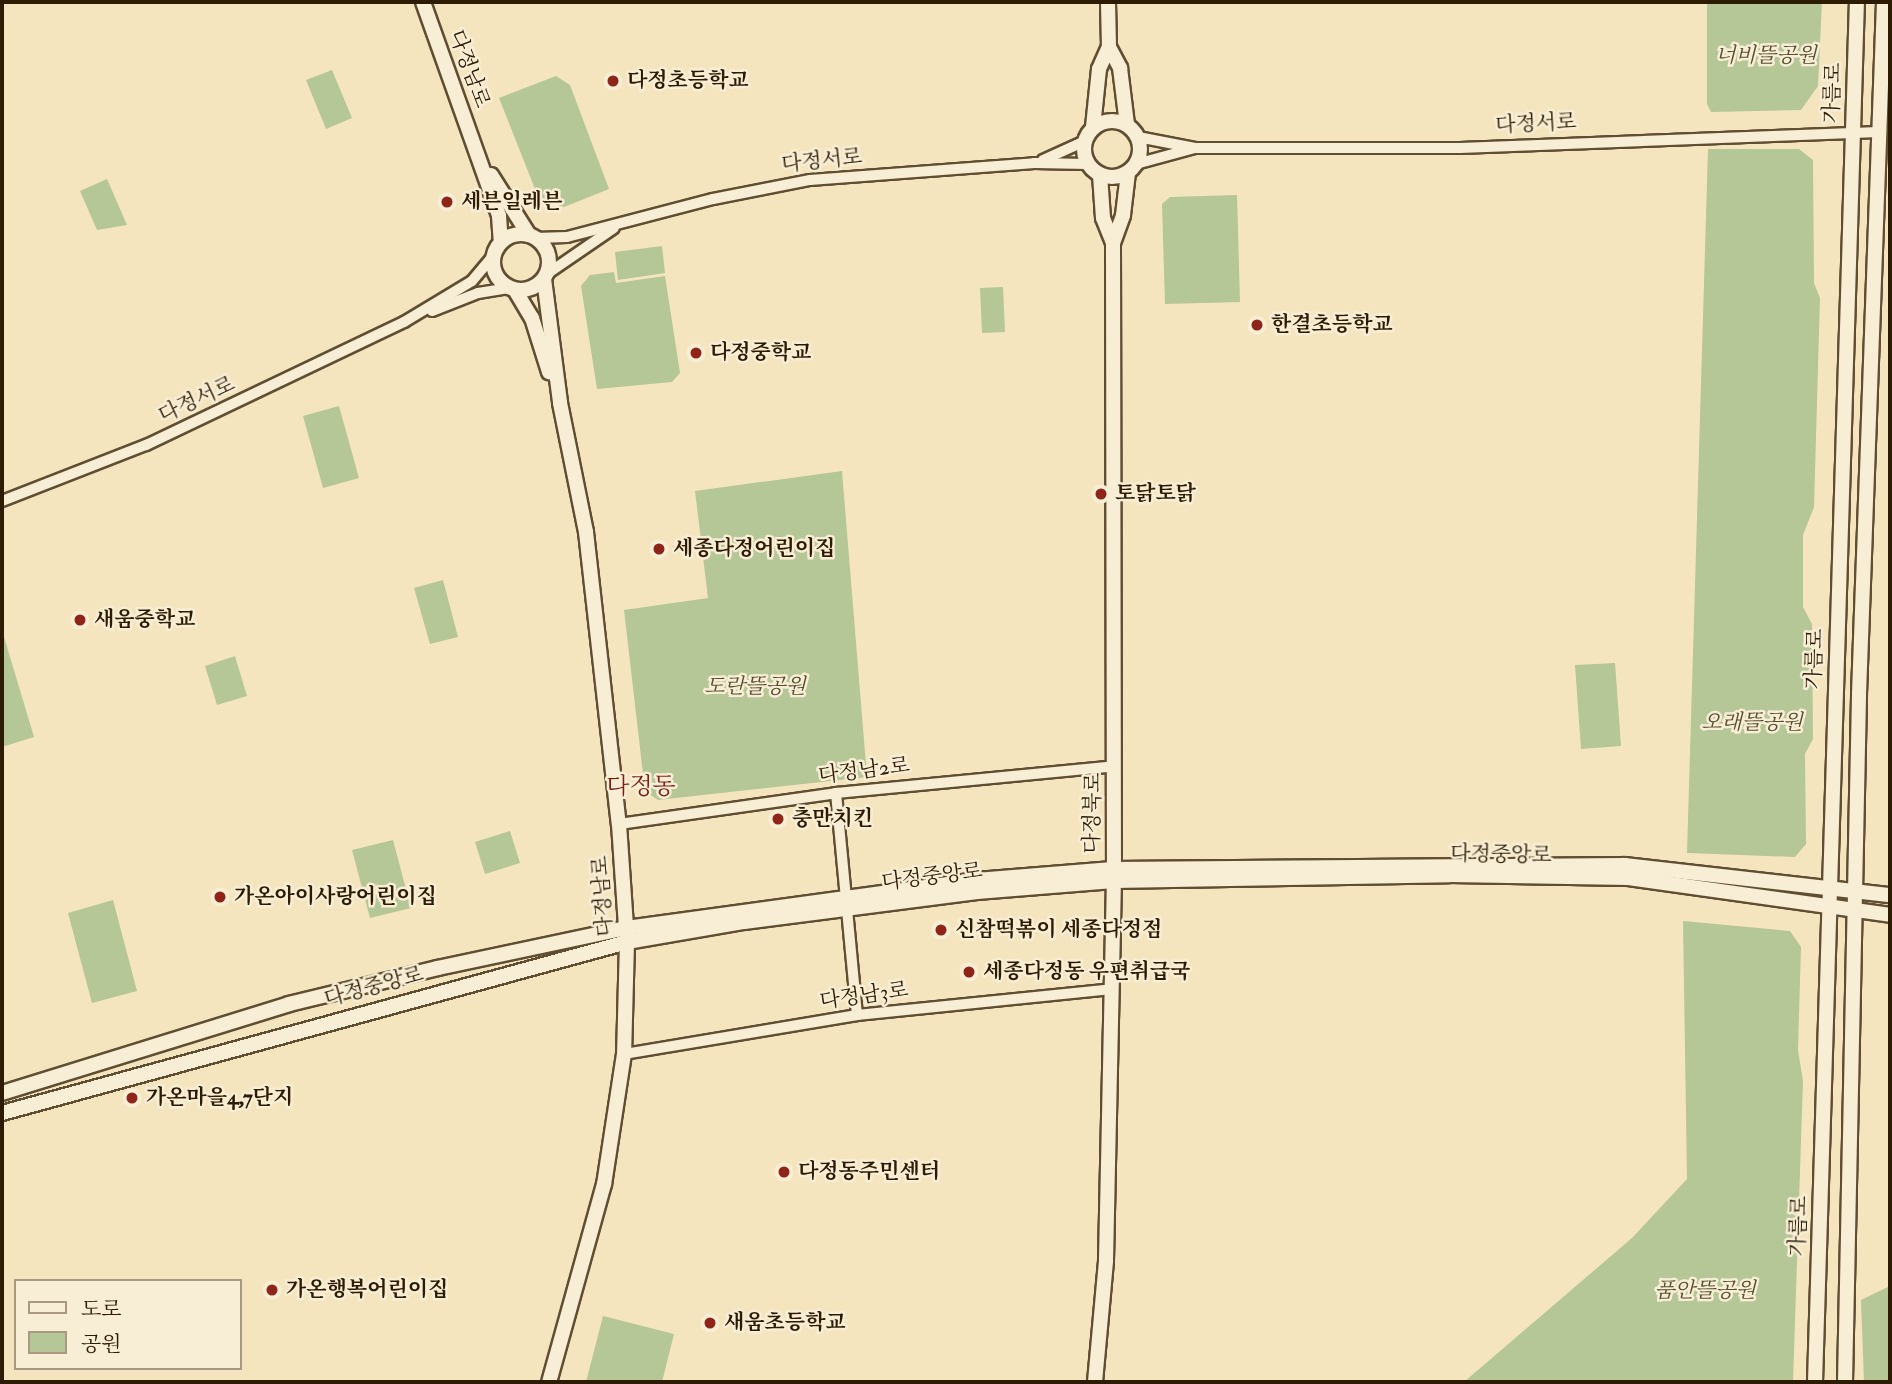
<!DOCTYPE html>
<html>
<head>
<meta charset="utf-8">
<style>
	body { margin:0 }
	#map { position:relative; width:1892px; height:1384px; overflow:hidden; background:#f5e5bf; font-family:"IM FELL Double Pica","Noto Serif KR",serif }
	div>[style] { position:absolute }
	.green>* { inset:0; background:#b5c697 }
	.roads { filter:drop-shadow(2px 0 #604e32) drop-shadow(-2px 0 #604e32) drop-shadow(0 2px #604e32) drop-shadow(0 -2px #604e32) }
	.minor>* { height:10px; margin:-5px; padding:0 5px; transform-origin:5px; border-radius:5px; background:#f8eed5 }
	.tertiary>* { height:14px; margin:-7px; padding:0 7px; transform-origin:7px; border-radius:7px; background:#f8eed5 }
	.tertiary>.ring { margin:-7px; padding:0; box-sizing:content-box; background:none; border:14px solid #f8eed5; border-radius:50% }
	.dots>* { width:19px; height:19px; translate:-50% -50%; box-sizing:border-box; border:4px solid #f8eed5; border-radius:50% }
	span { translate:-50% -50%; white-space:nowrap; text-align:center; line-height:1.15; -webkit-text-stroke:5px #f8eed5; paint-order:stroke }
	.park-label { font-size:21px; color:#564e2f; font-style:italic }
	.street-label { font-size:21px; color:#2e1b03 }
	.poi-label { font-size:21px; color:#2e1b03; font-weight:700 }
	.left { translate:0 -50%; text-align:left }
	.quarter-label { font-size:24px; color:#7a1f14 }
	.frame { position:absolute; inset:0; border:4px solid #2e1b03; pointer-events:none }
	.legend { position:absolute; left:14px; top:1279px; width:228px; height:91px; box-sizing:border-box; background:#f8eed5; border:2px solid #a79a81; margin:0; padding:9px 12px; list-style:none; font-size:21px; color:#2e1b03 }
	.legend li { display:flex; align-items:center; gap:14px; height:35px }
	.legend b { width:35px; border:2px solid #a79a81 }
</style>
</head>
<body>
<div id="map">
	<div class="green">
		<i style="clip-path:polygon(1707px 2px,1822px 2px,1818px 86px,1801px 110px,1711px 112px,1707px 104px)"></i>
		<i style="clip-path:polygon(332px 70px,352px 118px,326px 129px,306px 80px)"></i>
		<i style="clip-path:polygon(556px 76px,570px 85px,609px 189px,564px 207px,539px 199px,499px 98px)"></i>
		<i style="clip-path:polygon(1708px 149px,1799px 149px,1813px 160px,1814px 283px,1820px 298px,1814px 507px,1803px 535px,1803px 607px,1812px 624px,1813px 739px,1805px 754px,1806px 844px,1795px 857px,1687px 853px)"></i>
		<i style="clip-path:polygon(107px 179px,127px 225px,97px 230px,80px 191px)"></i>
		<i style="clip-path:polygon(1237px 195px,1240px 302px,1165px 304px,1162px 204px,1170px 197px)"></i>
		<i style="clip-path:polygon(662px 246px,665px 273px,618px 280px,615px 252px)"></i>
		<i style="clip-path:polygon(614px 272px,616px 283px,665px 276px,680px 373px,672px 382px,597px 389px,581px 286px,590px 275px)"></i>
		<i style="clip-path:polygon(1003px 287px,1005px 332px,982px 333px,980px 288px)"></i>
		<i style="clip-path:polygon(339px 406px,359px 478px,323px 488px,303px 416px)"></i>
		<i style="clip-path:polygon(842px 471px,867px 777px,658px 800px,645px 791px,624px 610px,708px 598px,695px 491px)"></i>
		<i style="clip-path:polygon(443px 580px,458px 637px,430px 644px,414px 588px)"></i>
		<i style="clip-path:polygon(2px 630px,34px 737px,2px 747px)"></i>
		<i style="clip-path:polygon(235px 656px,247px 696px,217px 705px,205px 666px)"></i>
		<i style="clip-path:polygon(1615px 663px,1621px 746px,1581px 749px,1575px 665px)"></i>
		<i style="clip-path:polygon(510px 831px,520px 863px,485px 874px,475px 842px)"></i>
		<i style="clip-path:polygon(393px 840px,411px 908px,370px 918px,352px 850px)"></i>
		<i style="clip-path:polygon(113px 900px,137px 991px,92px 1003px,68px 913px)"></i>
		<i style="clip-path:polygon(1683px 921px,1790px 931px,1801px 947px,1798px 1050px,1803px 1081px,1793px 1382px,1464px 1382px,1632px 1238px,1687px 1179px)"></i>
		<i style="clip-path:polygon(1890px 1286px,1890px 1382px,1864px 1382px,1861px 1300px)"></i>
		<i style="clip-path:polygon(603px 1316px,674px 1334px,662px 1382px,586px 1382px)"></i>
	</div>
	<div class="roads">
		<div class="minor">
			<i style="left:1138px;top:137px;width:58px;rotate:10.9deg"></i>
			<i style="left:1195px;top:148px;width:265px"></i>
			<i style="left:1460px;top:148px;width:419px;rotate:-2.2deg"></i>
			<i style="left:1043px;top:160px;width:46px;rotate:-24.3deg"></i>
			<i style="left:1136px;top:164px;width:61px;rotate:-15.2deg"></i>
			<i style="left:535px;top:238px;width:32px;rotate:-2deg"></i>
			<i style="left:567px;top:237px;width:151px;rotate:-14.6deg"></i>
			<i style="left:713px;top:199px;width:99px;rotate:-11.1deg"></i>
			<i style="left:810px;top:180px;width:225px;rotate:-4.3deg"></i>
			<i style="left:1034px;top:163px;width:54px;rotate:1.1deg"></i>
			<i style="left:547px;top:274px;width:81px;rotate:-34.5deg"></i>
			<i style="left:432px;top:311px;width:49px;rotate:-21.4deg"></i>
			<i style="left:478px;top:293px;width:31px;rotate:-9deg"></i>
			<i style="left:2px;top:501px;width:155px;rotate:-21.3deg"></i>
			<i style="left:146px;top:445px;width:286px;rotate:-25.5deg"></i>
			<i style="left:404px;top:322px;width:79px;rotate:-31.1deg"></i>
			<i style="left:472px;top:281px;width:33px;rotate:-50deg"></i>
			<i style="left:836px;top:793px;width:223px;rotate:84.6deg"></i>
			<i style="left:619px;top:824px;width:219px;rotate:-8.1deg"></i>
			<i style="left:836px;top:793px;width:280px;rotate:-5.5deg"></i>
			<i style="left:624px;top:1054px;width:236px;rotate:-9.5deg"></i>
			<i style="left:857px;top:1015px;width:256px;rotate:-5.8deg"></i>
		</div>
		<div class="tertiary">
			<i style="left:423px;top:2px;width:227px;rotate:70.4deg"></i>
			<i style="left:499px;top:216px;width:26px;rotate:86deg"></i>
			<i style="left:1109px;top:47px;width:24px;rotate:62deg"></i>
			<i style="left:1120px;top:68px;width:56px;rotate:82.9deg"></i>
			<i class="ring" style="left:1084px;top:121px;width:42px;height:42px"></i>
			<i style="left:1093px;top:127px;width:58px;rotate:-84.1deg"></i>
			<i style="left:1099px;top:69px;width:24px;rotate:-66deg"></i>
			<i style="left:1109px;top:47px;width:45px;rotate:-91.3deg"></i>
			<i style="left:491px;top:175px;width:71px;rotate:57.7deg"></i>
			<i style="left:1100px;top:175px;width:43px;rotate:86deg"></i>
			<i style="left:1103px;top:218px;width:27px;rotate:68deg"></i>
			<i class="ring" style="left:493px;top:234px;width:42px;height:42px"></i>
			<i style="left:544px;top:279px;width:125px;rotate:82.6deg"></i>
			<i style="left:560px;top:403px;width:132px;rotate:78.6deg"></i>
			<i style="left:586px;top:532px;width:294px;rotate:83.6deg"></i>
			<i style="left:619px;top:824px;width:118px;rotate:86.1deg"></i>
			<i style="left:627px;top:942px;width:112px;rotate:91.5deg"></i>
			<i style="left:624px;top:1054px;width:132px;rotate:98.7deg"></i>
			<i style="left:604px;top:1184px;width:205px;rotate:105.5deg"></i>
			<i style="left:515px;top:290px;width:33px;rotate:59deg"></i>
			<i style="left:532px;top:318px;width:57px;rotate:72.5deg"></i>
			<i style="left:2px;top:1093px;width:300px;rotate:-17.2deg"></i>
			<i style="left:289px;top:1004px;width:153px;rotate:-13.6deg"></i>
			<i style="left:438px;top:968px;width:192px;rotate:-12deg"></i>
			<i style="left:626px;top:928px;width:353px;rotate:-7.8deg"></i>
			<i style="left:976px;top:880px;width:137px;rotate:-4.6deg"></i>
			<i style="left:1113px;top:869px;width:512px;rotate:-0.45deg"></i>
			<i style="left:1625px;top:865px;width:267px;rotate:6.5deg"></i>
			<i style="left:2px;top:1113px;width:648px;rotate:-15.3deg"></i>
			<i style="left:627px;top:942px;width:119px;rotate:-9.7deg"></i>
			<i style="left:744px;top:922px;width:235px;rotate:-7.3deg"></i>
			<i style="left:977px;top:892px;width:137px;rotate:-4.6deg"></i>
			<i style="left:1114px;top:881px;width:336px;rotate:-1deg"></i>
			<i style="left:1450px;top:875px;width:178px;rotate:1deg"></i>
			<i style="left:1628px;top:878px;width:265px;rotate:8deg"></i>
			<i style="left:1095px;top:1382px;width:122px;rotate:-84.8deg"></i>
			<i style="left:1106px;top:1260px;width:379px;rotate:-88.8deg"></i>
			<i style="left:1114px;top:881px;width:638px;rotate:-90.09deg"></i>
			<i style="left:1113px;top:243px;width:30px;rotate:-70deg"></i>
			<i style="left:1123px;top:215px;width:42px;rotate:-83.2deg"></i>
			<i style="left:1815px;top:1382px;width:1381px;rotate:-88.26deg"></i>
			<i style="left:1845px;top:1382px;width:688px;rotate:-88.83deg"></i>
			<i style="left:1859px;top:694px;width:692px;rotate:-87.93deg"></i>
		</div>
	</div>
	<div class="dots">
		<i style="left:613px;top:81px;background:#8f2418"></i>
		<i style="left:447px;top:202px;background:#8f2418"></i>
		<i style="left:1257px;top:325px;background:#8f2418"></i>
		<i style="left:696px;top:353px;background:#8f2418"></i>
		<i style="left:1101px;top:494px;background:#8f2418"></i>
		<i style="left:659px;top:549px;background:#8f2418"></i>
		<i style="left:80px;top:620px;background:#8f2418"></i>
		<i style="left:778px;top:819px;background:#8f2418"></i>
		<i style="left:220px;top:897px;background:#8f2418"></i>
		<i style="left:941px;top:930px;background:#8f2418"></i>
		<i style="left:969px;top:972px;background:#8f2418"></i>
		<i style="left:132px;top:1098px;background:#8f2418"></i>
		<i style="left:784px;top:1172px;background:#8f2418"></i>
		<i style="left:272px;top:1290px;background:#8f2418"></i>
		<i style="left:710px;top:1323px;background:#8f2418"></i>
	</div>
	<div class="park-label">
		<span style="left:1766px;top:56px">너비뜰공원</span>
		<span style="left:755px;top:687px">도란뜰공원</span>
		<span style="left:1752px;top:723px">오래뜰공원</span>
		<span style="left:1705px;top:1291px">품안뜰공원</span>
	</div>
	<div class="street-label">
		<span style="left:469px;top:69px;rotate:70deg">다정남로</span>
		<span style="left:1833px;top:93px;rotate:-88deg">가름로</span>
		<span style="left:1536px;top:124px;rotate:-3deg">다정서로</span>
		<span style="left:822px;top:161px;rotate:-6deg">다정서로</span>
		<span style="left:197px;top:400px;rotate:-25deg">다정서로</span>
		<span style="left:1815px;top:659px;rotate:-88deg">가름로</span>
		<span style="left:864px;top:771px;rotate:-7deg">다정남2로</span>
		<span style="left:1093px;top:813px;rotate:-89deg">다정북로</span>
		<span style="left:1501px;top:855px;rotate:1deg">다정중앙로</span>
		<span style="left:932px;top:877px;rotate:-7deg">다정중앙로</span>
		<span style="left:603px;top:896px;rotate:-94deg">다정남로</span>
		<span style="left:374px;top:987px;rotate:-15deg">다정중앙로</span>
		<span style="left:864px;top:996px;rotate:-8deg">다정남3로</span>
		<span style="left:1799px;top:1226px;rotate:-88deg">가름로</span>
	</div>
	<div class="poi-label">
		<span class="left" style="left:627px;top:81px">다정초등학교</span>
		<span class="left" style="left:461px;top:202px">세븐일레븐</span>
		<span class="left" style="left:1271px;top:325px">한결초등학교</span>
		<span class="left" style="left:710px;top:353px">다정중학교</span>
		<span class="left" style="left:1115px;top:494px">토닭토닭</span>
		<span class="left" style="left:673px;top:549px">세종다정어린이집</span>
		<span class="left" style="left:94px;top:620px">새움중학교</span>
		<span class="left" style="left:792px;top:819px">충만치킨</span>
		<span class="left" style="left:234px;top:897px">가온아이사랑어린이집</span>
		<span class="left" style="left:955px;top:930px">신참떡볶이 세종다정점</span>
		<span class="left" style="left:983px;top:972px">세종다정동 우편취급국</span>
		<span class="left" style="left:146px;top:1098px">가온마을4,7단지</span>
		<span class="left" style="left:798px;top:1172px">다정동주민센터</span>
		<span class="left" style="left:286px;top:1290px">가온행복어린이집</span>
		<span class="left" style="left:724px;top:1323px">새움초등학교</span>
	</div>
	<div class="quarter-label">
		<span style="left:641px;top:787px">다정동</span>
	</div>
	<div class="frame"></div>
	<ul class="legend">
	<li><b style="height:9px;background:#f8eed5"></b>도로</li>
	<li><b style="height:19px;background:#b5c697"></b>공원</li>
	</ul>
</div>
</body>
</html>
